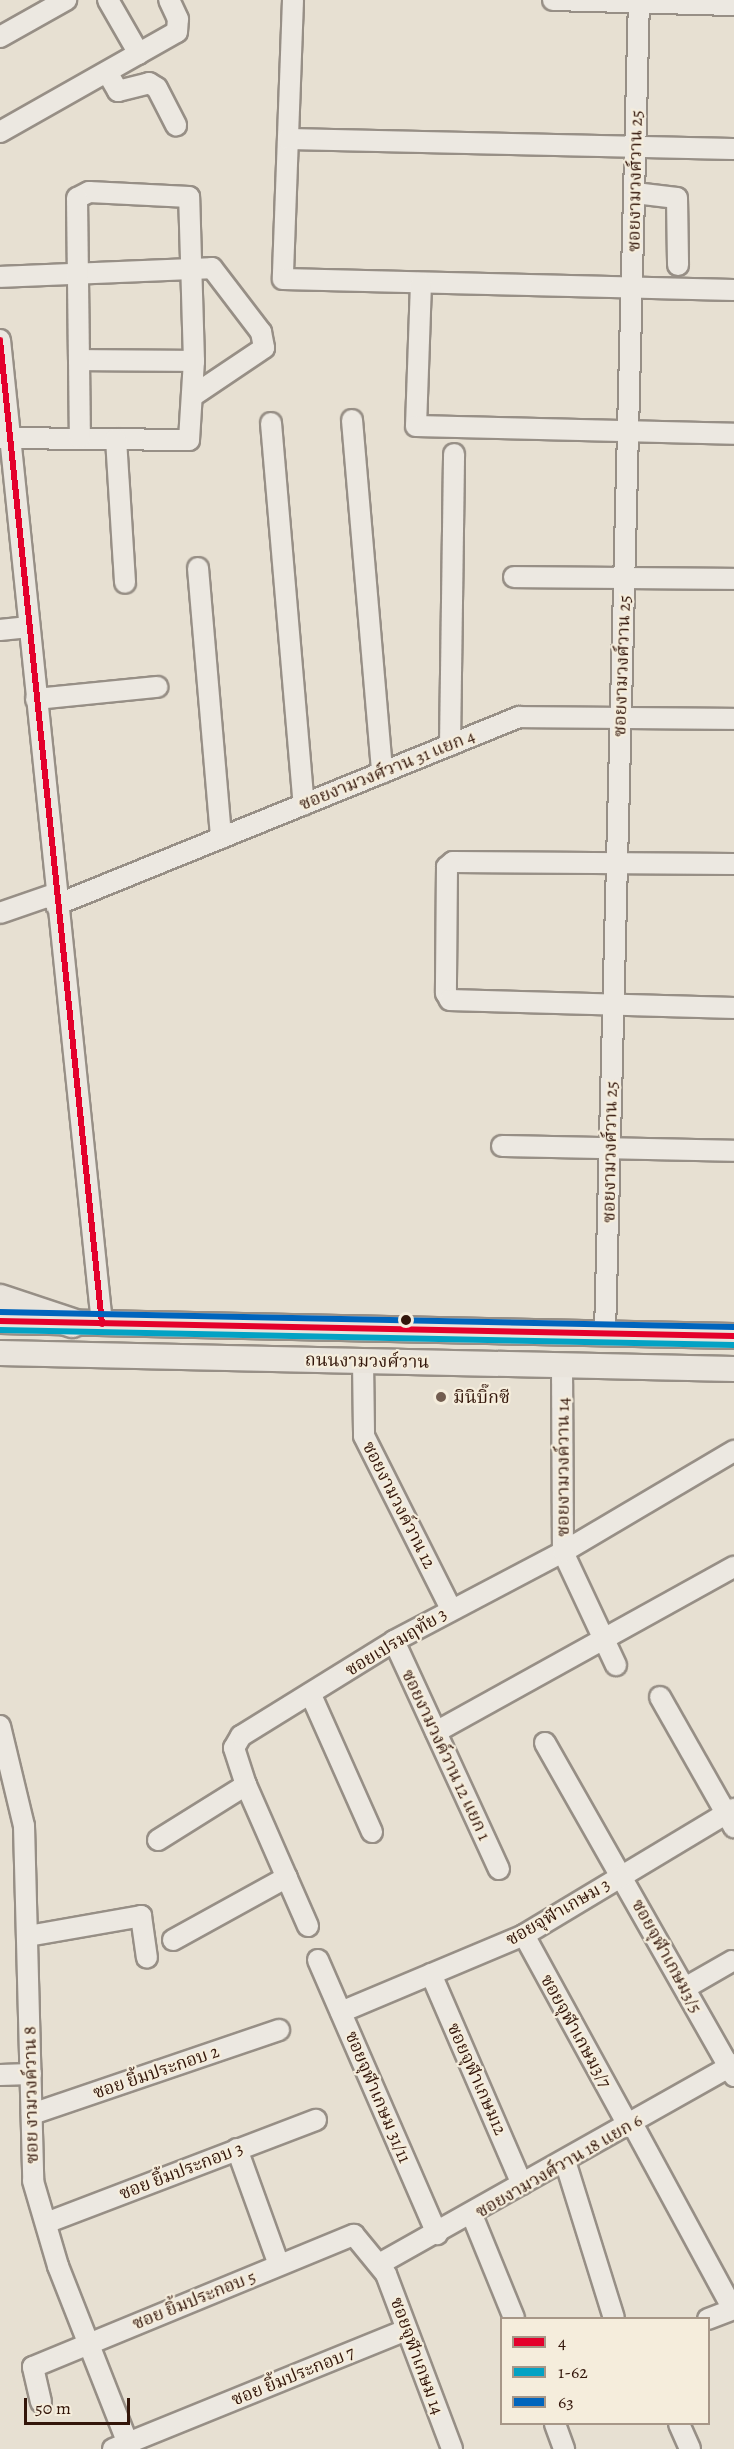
<!DOCTYPE html>
<html>
<head>
<meta charset="utf-8">
<style>
	body { margin:0 }
	#map { position:relative; width:734px; height:2449px; overflow:hidden; background:#e7e0d2; font-family:Alegreya,"Noto Serif Thai",serif }
	div>[style] { position:absolute }
	.roads { filter:drop-shadow(2px 0 #978f86) drop-shadow(-2px 0 #978f86) drop-shadow(0 2px #978f86) drop-shadow(0 -2px #978f86) }
	.minor>* { height:20px; margin:-10px; padding:0 10px; transform-origin:10px; border-radius:10px; background:#ece8e1 }
	.major>* { height:24px; margin:-12px; padding:0 12px; transform-origin:12px; border-radius:12px; background:#e9e4dc }
	.highway>* { height:28px; margin:-14px; padding:0 14px; transform-origin:14px; border-radius:14px; background:#e9e4dc }
	.bus-1>* { height:6px; margin:-3px; padding:0 3px; transform-origin:3px; border-radius:3px; background:#e4002b }
	.bus-2>* { height:6px; margin:-3px; padding:0 3px; transform-origin:3px; border-radius:3px; background:#03a2c4 }
	.bus-3>* { height:6px; margin:-3px; padding:0 3px; transform-origin:3px; border-radius:3px; background:#0065bd }
	.dots>* { width:16px; height:16px; translate:-50% -50%; box-sizing:border-box; border:3px solid #f5eddc; border-radius:50% }
	span { translate:-50% -50%; white-space:nowrap; text-align:center; line-height:1.15; -webkit-text-stroke:4.5px #f5eddc; paint-order:stroke }
	.street-label { font-size:18px; color:#33160a }
	.poi-label { font-size:18px; color:#33160a }
	.left { translate:0 -50%; text-align:left }
	.legend { position:absolute; left:500px; top:2317px; width:210px; height:108px; box-sizing:border-box; background:#f5eddc; border:2px solid #a79788; margin:0; padding:8px 10px; list-style:none; font-size:18px; color:#33160a }
	.legend li { display:flex; align-items:center; gap:12px; height:30px }
	.legend b { width:30px; border:2px solid #a79788 }
	.scale { position:absolute; left:24px; top:2398px; width:106px; height:27px; box-sizing:border-box; border:3px solid #33160a; border-top:0; padding-left:8px; font-size:18px; line-height:21px; white-space:nowrap; color:#33160a; -webkit-text-stroke:4px #f5eddc; paint-order:stroke }
</style>
</head>
<body>
<div id="map">
	<div class="roads">
		<div class="minor">
			<i style="left:108px;top:0;width:62px;rotate:60.1deg"></i>
			<i style="left:293px;top:0;width:279px;rotate:92.1deg"></i>
			<i style="left:283px;top:279px;width:451px;rotate:1.4deg"></i>
			<i style="left:553px;top:0;width:181px;rotate:1.6deg"></i>
			<i style="left:0;top:37px;width:76px;rotate:-29.3deg"></i>
			<i style="left:107px;top:72px;width:22px;rotate:60deg"></i>
			<i style="left:118px;top:91px;width:32px;rotate:-14deg"></i>
			<i style="left:149px;top:83px;width:9px;rotate:32deg"></i>
			<i style="left:157px;top:88px;width:42px;rotate:62.8deg"></i>
			<i style="left:0;top:132px;width:203px;rotate:-29.5deg"></i>
			<i style="left:177px;top:32px;width:13px;rotate:-86deg"></i>
			<i style="left:178px;top:19px;width:21px;rotate:-115deg"></i>
			<i style="left:288px;top:139px;width:446px;rotate:1.3deg"></i>
			<i style="left:635px;top:193px;width:42px;rotate:6.8deg"></i>
			<i style="left:677px;top:198px;width:67px;rotate:89.1deg"></i>
			<i style="left:0;top:277px;width:212px;rotate:-2.4deg"></i>
			<i style="left:212px;top:268px;width:81px;rotate:52.6deg"></i>
			<i style="left:261px;top:332px;width:16px;rotate:79deg"></i>
			<i style="left:264px;top:348px;width:84px;rotate:146.1deg"></i>
			<i style="left:421px;top:283px;width:143px;rotate:92deg"></i>
			<i style="left:416px;top:426px;width:318px;rotate:1.4deg"></i>
			<i style="left:0;top:340px;width:989px;rotate:84.08deg"></i>
			<i style="left:80px;top:360px;width:114px;rotate:0.5deg"></i>
			<i style="left:352px;top:420px;width:354px;rotate:85.1deg"></i>
			<i style="left:271px;top:423px;width:383px;rotate:85.1deg"></i>
			<i style="left:0;top:438px;width:189px;rotate:0.6deg"></i>
			<i style="left:189px;top:440px;width:79px;rotate:-86.4deg"></i>
			<i style="left:194px;top:361px;width:164px;rotate:-91.7deg"></i>
			<i style="left:189px;top:197px;width:100px;rotate:-177.1deg"></i>
			<i style="left:89px;top:192px;width:13px;rotate:153deg"></i>
			<i style="left:77px;top:198px;width:240px;rotate:89.3deg"></i>
			<i style="left:116px;top:439px;width:144px;rotate:86.4deg"></i>
			<i style="left:198px;top:568px;width:271px;rotate:85.1deg"></i>
			<i style="left:514px;top:577px;width:220px;rotate:0.5deg"></i>
			<i style="left:0;top:630px;width:29px;rotate:-6deg"></i>
			<i style="left:36px;top:699px;width:122px;rotate:-5.7deg"></i>
			<i style="left:450px;top:745px;width:291px;rotate:-89.2deg"></i>
			<i style="left:734px;top:864px;width:281px;rotate:-179.6deg"></i>
			<i style="left:453px;top:862px;width:8px;rotate:140deg"></i>
			<i style="left:447px;top:867px;width:126px;rotate:90.5deg"></i>
			<i style="left:446px;top:993px;width:8px;rotate:60deg"></i>
			<i style="left:450px;top:1000px;width:284px;rotate:1.6deg"></i>
			<i style="left:56px;top:905px;width:500px;rotate:-22.1deg"></i>
			<i style="left:519px;top:717px;width:215px;rotate:0.5deg"></i>
			<i style="left:0;top:913px;width:58px;rotate:-19.1deg"></i>
			<i style="left:502px;top:1146px;width:232px;rotate:1.2deg"></i>
			<i style="left:605px;top:1333px;width:1333px;rotate:-88.54deg"></i>
			<i style="left:363px;top:1361px;width:75px;rotate:89.2deg"></i>
			<i style="left:364px;top:1436px;width:194px;rotate:63.3deg"></i>
			<i style="left:562px;top:1365px;width:187px;rotate:89.7deg"></i>
			<i style="left:563px;top:1552px;width:125px;rotate:64.9deg"></i>
			<i style="left:394px;top:1641px;width:251px;rotate:65.3deg"></i>
			<i style="left:311px;top:1695px;width:150px;rotate:66deg"></i>
			<i style="left:660px;top:1697px;width:150px;rotate:60.4deg"></i>
			<i style="left:0;top:1726px;width:103px;rotate:76.5deg"></i>
			<i style="left:24px;top:1826px;width:355px;rotate:88.5deg"></i>
			<i style="left:33px;top:2181px;width:89px;rotate:73.6deg"></i>
			<i style="left:58px;top:2266px;width:197px;rotate:68.5deg"></i>
			<i style="left:436px;top:1732px;width:341px;rotate:-29deg"></i>
			<i style="left:545px;top:1743px;width:383px;rotate:60.4deg"></i>
			<i style="left:158px;top:1840px;width:104px;rotate:-32deg"></i>
			<i style="left:308px;top:1926px;width:154px;rotate:-113.7deg"></i>
			<i style="left:246px;top:1785px;width:39px;rotate:-108deg"></i>
			<i style="left:234px;top:1748px;width:14px;rotate:-60deg"></i>
			<i style="left:241px;top:1736px;width:180px;rotate:-31.8deg"></i>
			<i style="left:394px;top:1641px;width:191px;rotate:-27.8deg"></i>
			<i style="left:563px;top:1552px;width:199px;rotate:-30.6deg"></i>
			<i style="left:524px;top:1935px;width:219px;rotate:61.3deg"></i>
			<i style="left:28px;top:1936px;width:115px;rotate:-10deg"></i>
			<i style="left:141px;top:1916px;width:42px;rotate:81.9deg"></i>
			<i style="left:173px;top:1940px;width:130px;rotate:-28.9deg"></i>
			<i style="left:318px;top:1960px;width:299px;rotate:66.5deg"></i>
			<i style="left:431px;top:1974px;width:229px;rotate:66.6deg"></i>
			<i style="left:685px;top:1988px;width:54px;rotate:-29.9deg"></i>
			<i style="left:341px;top:2012px;width:199px;rotate:-22.8deg"></i>
			<i style="left:524px;top:1935px;width:245px;rotate:-31deg"></i>
			<i style="left:0;top:2075px;width:31px;rotate:-2deg"></i>
			<i style="left:32px;top:2114px;width:261px;rotate:-18.8deg"></i>
			<i style="left:633px;top:2125px;width:209px;rotate:61.5deg"></i>
			<i style="left:237px;top:2149px;width:123px;rotate:70.1deg"></i>
			<i style="left:565px;top:2161px;width:164px;rotate:72.7deg"></i>
			<i style="left:472px;top:2215px;width:111px;rotate:67.8deg"></i>
			<i style="left:46px;top:2223px;width:289px;rotate:-20.9deg"></i>
			<i style="left:381px;top:2263px;width:405px;rotate:-29.4deg"></i>
			<i style="left:708px;top:2319px;width:28px;rotate:-21deg"></i>
			<i style="left:41px;top:2402px;width:36px;rotate:-103deg"></i>
			<i style="left:33px;top:2367px;width:347px;rotate:-22.4deg"></i>
			<i style="left:354px;top:2235px;width:50px;rotate:50.6deg"></i>
			<i style="left:386px;top:2274px;width:187px;rotate:69.3deg"></i>
			<i style="left:555px;top:2424px;width:27px;rotate:70deg"></i>
			<i style="left:679px;top:2424px;width:27px;rotate:66deg"></i>
			<i style="left:113px;top:2449px;width:316px;rotate:-22.1deg"></i>
		</div>
		<div class="major">
			<i style="left:0;top:1321px;width:734px;rotate:1.17deg"></i>
			<i style="left:0;top:1353px;width:734px;rotate:1.25deg"></i>
		</div>
		<div class="highway">
			<i style="left:0;top:1299px;width:76px;rotate:18.4deg"></i>
		</div>
	</div>
	<div class="bus-1">
		<i style="left:0;top:340px;width:989px;rotate:84.08deg"></i>
		<i style="left:0;top:1321px;width:734px;rotate:1.17deg"></i>
	</div>
	<div class="bus-2">
		<i style="left:0;top:1330px;width:734px;rotate:1.17deg"></i>
	</div>
	<div class="bus-3">
		<i style="left:0;top:1312px;width:734px;rotate:1.17deg"></i>
	</div>
	<div class="dots">
		<i style="left:406px;top:1320px;background:#33160a"></i>
		<i style="left:441px;top:1397px;background:#725d50"></i>
	</div>
	<div class="street-label">
		<span style="left:635px;top:181px;rotate:-89deg">ซอยงามวงศ์วาน 25</span>
		<span style="left:622px;top:666px;rotate:-88deg">ซอยงามวงศ์วาน 25</span>
		<span style="left:387px;top:770px;rotate:-22deg">ซอยงามวงศ์วาน 31 แยก 4</span>
		<span style="left:610px;top:1152px;rotate:-89deg">ซอยงามวงศ์วาน 25</span>
		<span style="left:367px;top:1361px;rotate:1deg">ถนนงามวงศ์วาน</span>
		<span style="left:563px;top:1467px;rotate:-90deg">ซอยงามวงค์วาน 14</span>
		<span style="left:399px;top:1505px;rotate:63deg">ซอยงามวงค์วาน 12</span>
		<span style="left:396px;top:1642px;rotate:-31deg">ซอยเปรมฤทัย 3</span>
		<span style="left:446px;top:1755px;rotate:65deg">ซอยงามวงค์วาน 12 แยก 1</span>
		<span style="left:558px;top:1912px;rotate:-30deg">ซอยจุฬาเกษม 3</span>
		<span style="left:667px;top:1956px;rotate:61deg">ซอยจุฬาเกษม3/5</span>
		<span style="left:576px;top:2031px;rotate:61deg">ซอยจุฬาเกษม3/7</span>
		<span style="left:156px;top:2072px;rotate:-19deg">ซอย ยิ้มประกอบ 2</span>
		<span style="left:477px;top:2079px;rotate:66deg">ซอยจุฬาเกษม12</span>
		<span style="left:31px;top:2095px;rotate:-91deg">ซอย งามวงค์วาน 8</span>
		<span style="left:378px;top:2097px;rotate:67deg">ซอยจุฬาเกษม 31/11</span>
		<span style="left:559px;top:2166px;rotate:-30deg">ซอยงามวงศ์วาน 18 แยก 6</span>
		<span style="left:181px;top:2171px;rotate:-21deg">ซอย ยิ้มประกอบ 3</span>
		<span style="left:194px;top:2300px;rotate:-22deg">ซอย ยิ้มประกอบ 5</span>
		<span style="left:417px;top:2356px;rotate:70deg">ซอยจุฬาเกษม 14</span>
		<span style="left:293px;top:2376px;rotate:-22deg">ซอย ยิ้มประกอบ 7</span>
	</div>
	<div class="poi-label">
		<span class="left" style="left:453px;top:1397px">มินิบิ๊กซี</span>
	</div>
	<ul class="legend">
	<li><b style="height:8px;background:#e4002b"></b>4</li>
	<li><b style="height:8px;background:#03a2c4"></b>1-62</li>
	<li><b style="height:8px;background:#0065bd"></b>63</li>
	</ul>
	<div class="scale">50 m</div>
</div>
</body>
</html>
